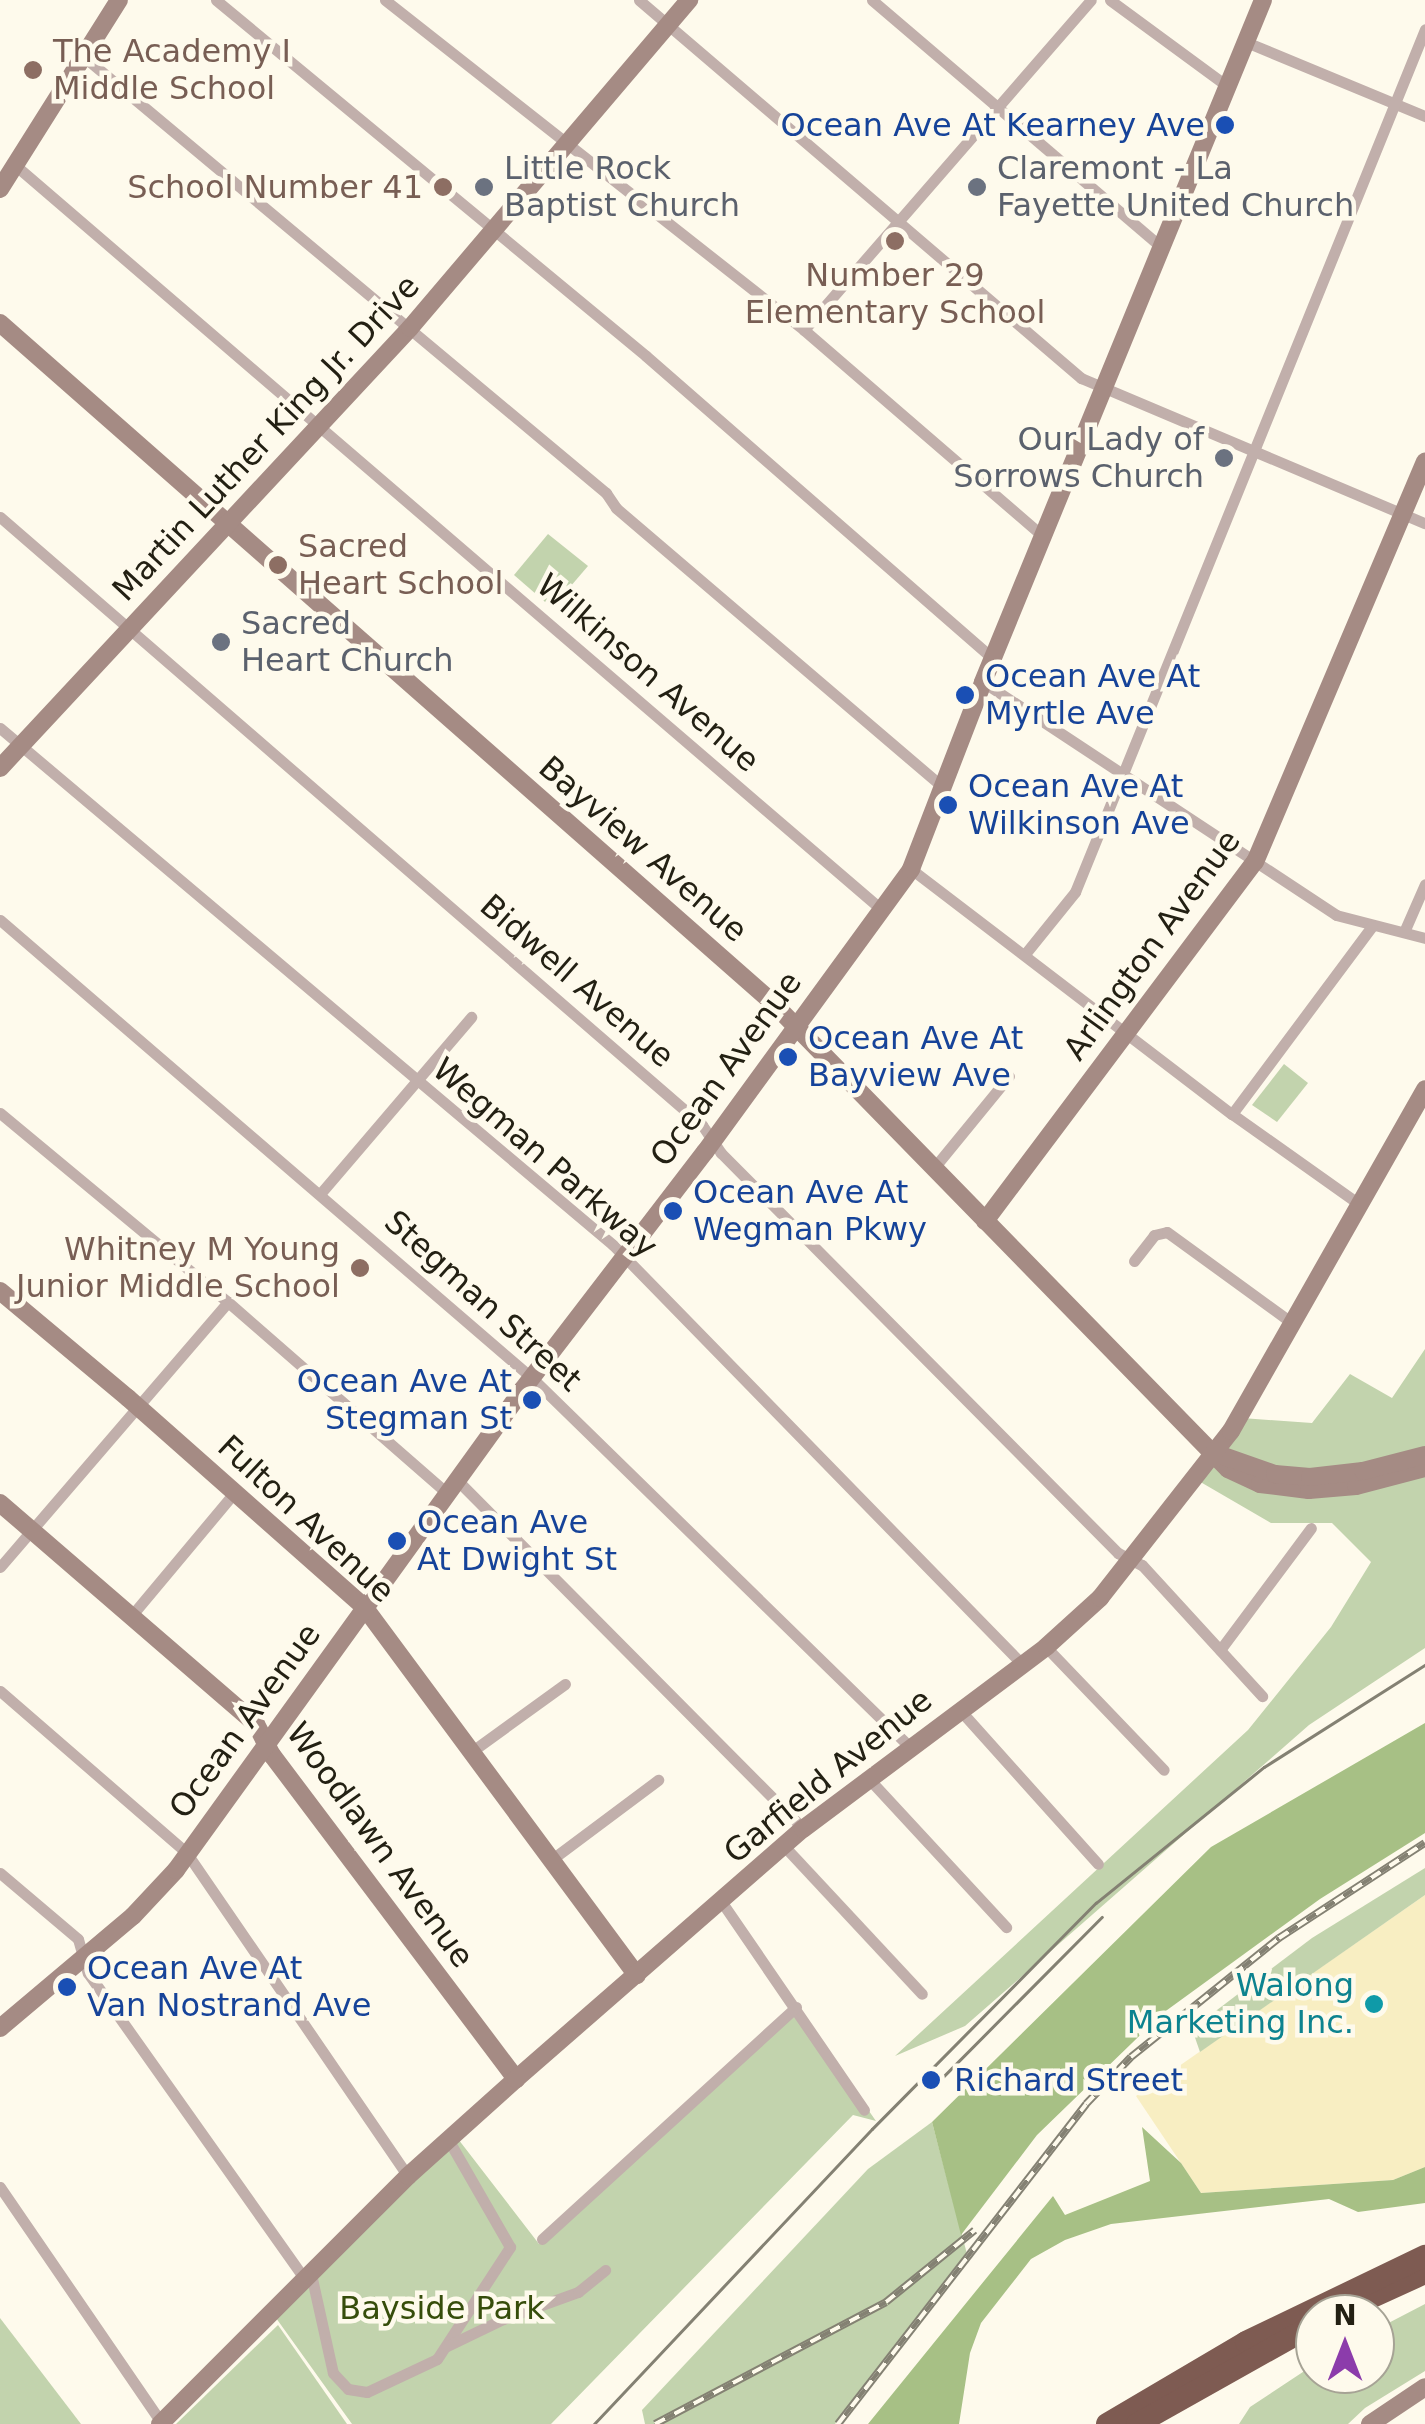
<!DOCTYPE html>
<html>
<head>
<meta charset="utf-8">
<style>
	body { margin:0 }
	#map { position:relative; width:1425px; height:2424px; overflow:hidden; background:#fefaec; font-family:"DejaVu Sans",sans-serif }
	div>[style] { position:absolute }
	.built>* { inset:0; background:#f8eec2 }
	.green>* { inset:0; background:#c2d3ad }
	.forest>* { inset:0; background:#a7c085 }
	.street>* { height:11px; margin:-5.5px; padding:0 5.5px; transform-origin:5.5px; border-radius:5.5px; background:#c1afab }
	.secondary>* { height:18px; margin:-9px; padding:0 9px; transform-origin:9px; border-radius:9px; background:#a58b84 }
	.highway>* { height:22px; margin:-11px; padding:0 11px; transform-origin:11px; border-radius:11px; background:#7e5b52 }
	.tram>* { height:2.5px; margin:-1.25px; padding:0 1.25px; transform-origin:1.25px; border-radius:1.25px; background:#848173 }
	.rail>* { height:8px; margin-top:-4px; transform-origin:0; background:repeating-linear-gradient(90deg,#fefaec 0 11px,#848173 0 22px); box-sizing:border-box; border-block:2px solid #848173 }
	.dots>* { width:28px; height:28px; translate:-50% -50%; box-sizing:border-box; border:5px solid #fefaec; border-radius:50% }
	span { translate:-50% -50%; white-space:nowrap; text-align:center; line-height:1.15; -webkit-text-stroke:9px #fefaec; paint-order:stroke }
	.education-label { font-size:32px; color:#785e54 }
	.left { translate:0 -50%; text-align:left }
	.right { translate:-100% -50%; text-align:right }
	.transit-label { font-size:32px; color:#164399 }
	.worship-label { font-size:32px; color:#5b616d }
	.street-label { font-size:32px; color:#232013 }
	.culture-label { font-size:32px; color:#0d838f }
	.park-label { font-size:32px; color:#364d0b }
	.north { position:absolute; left:1295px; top:2294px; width:100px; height:100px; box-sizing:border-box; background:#fefaec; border:2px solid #a6a395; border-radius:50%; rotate:0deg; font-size:28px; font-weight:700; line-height:40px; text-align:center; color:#232013 }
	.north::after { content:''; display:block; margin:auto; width:35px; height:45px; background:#8c3cab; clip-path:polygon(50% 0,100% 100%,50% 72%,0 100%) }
</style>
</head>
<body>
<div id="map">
	<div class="built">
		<i style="clip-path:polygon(1425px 1895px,1425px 2167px,1393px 2180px,1201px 2193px,1136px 2096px)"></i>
	</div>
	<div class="green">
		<i style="clip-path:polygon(548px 534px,588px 566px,552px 608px,514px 575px)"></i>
		<i style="clip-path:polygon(1284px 1064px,1308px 1083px,1277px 1122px,1252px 1105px)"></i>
		<i style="clip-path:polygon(1425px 1349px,1425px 1648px,1309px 1725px,965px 2026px,895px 2056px,1248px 1730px,1331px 1627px,1371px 1562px,1332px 1523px,1271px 1523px,1197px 1480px,1242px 1418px,1312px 1423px,1350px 1374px,1392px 1398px)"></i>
		<i style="clip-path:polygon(1425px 1868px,1425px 1895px,1200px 2052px,1192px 2029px,1312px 1938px)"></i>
		<i style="clip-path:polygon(798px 2010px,876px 2121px,853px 2115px,551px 2424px,352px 2424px,276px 2318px,455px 2135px,539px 2244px)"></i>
		<i style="clip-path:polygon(932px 2122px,967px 2254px,835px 2424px,645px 2424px,642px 2410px,868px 2169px)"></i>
		<i style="clip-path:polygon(1425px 2304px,1425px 2371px,1365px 2408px,1348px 2424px,1239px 2424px,1250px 2407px,1315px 2364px,1315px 2374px,1375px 2374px,1375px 2330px)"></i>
		<i style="clip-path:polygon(0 2318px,81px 2424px,0 2424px)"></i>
		<i style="clip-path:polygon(278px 2325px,347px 2424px,176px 2424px)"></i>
	</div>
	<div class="forest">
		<i style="clip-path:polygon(1425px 1723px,1425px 1833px,1320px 1899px,1163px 2013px,1037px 2135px,961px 2235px,932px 2122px,1211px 1847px)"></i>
		<i style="clip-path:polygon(1142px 2127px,1181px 2163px,1201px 2193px,1393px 2180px,1425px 2167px,1425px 2203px,1358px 2212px,1329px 2199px,1111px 2224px,1065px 2240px,1031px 2259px,981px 2323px,970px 2353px,959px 2424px,868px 2424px,1053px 2196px,1065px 2215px,1150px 2181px)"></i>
	</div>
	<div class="street">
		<i style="left:216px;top:0;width:558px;rotate:39.62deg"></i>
		<i style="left:646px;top:356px;width:459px;rotate:41.1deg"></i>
		<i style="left:385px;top:0;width:533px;rotate:38.22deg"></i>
		<i style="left:804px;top:330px;width:317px;rotate:40.8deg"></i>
		<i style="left:639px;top:0;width:582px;rotate:40.54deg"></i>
		<i style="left:1081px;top:378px;width:373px;rotate:22.9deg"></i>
		<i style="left:872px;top:0;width:382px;rotate:40.5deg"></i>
		<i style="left:1110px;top:0;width:145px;rotate:36.3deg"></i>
		<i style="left:1246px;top:42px;width:194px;rotate:22.5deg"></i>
		<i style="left:83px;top:56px;width:682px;rotate:39.88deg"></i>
		<i style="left:606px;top:493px;width:18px;rotate:56deg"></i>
		<i style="left:616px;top:508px;width:431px;rotate:40.5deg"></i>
		<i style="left:15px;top:165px;width:1142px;rotate:40.67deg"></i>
		<i style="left:804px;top:330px;width:437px;rotate:-49deg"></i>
		<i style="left:0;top:517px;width:929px;rotate:40.9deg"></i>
		<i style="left:702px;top:1125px;width:34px;rotate:56deg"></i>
		<i style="left:721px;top:1153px;width:564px;rotate:45.22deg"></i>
		<i style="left:1118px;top:1553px;width:27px;rotate:27deg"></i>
		<i style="left:1142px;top:1565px;width:178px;rotate:47.5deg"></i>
		<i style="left:983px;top:682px;width:423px;rotate:33.4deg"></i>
		<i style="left:1336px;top:915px;width:92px;rotate:14.5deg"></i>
		<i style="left:0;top:728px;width:802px;rotate:40.14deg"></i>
		<i style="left:613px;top:1245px;width:586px;rotate:45.69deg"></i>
		<i style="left:911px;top:869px;width:404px;rotate:37.4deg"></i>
		<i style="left:1232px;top:1114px;width:156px;rotate:35.3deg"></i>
		<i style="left:0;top:920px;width:703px;rotate:40.73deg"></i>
		<i style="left:533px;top:1379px;width:525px;rotate:44.31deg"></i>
		<i style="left:1404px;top:932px;width:52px;rotate:-66.4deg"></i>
		<i style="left:1025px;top:954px;width:80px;rotate:-51.1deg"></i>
		<i style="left:1075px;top:892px;width:931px;rotate:-67.92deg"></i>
		<i style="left:0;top:1113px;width:296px;rotate:39.7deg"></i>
		<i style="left:228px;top:1302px;width:291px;rotate:41.1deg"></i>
		<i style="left:1232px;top:1114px;width:234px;rotate:-53.3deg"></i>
		<i style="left:933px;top:1169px;width:120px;rotate:-50.7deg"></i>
		<i style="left:320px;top:1194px;width:233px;rotate:-49.5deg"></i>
		<i style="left:1134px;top:1261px;width:33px;rotate:-52deg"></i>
		<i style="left:1154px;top:1235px;width:13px;rotate:-13deg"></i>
		<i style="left:1167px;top:1232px;width:153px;rotate:36deg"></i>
		<i style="left:457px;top:1480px;width:491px;rotate:45.2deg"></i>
		<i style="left:0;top:1567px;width:350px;rotate:-49.3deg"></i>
		<i style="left:132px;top:1615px;width:160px;rotate:-50.1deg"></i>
		<i style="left:1046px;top:1647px;width:170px;rotate:46.2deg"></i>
		<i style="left:1220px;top:1650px;width:152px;rotate:-53.3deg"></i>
		<i style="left:0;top:1691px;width:246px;rotate:40.9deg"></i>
		<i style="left:186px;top:1852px;width:393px;rotate:55.6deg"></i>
		<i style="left:959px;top:1709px;width:208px;rotate:48.1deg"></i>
		<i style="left:471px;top:1752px;width:116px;rotate:-35.9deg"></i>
		<i style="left:869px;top:1779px;width:202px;rotate:47.2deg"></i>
		<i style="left:784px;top:1846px;width:202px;rotate:47deg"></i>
		<i style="left:551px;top:1860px;width:134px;rotate:-36.8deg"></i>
		<i style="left:0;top:1873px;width:102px;rotate:40.2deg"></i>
		<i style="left:78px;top:1939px;width:35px;rotate:74deg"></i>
		<i style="left:88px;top:1973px;width:376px;rotate:54.7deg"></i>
		<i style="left:721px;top:1901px;width:253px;rotate:55.6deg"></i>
		<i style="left:0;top:2187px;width:285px;rotate:55.6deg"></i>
		<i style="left:542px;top:2239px;width:344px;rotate:-42.4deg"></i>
		<i style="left:311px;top:2274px;width:101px;rotate:77.5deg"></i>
		<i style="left:333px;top:2373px;width:22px;rotate:47deg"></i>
		<i style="left:348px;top:2389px;width:19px;rotate:9deg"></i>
		<i style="left:367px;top:2392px;width:77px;rotate:-25.2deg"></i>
		<i style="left:437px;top:2359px;width:134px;rotate:-56.9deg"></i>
		<i style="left:510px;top:2247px;width:122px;rotate:-119.9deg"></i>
		<i style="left:447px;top:2346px;width:62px;rotate:-25.7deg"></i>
		<i style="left:503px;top:2319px;width:80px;rotate:-19.8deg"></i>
		<i style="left:578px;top:2292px;width:35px;rotate:-39deg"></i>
	</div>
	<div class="secondary">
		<i style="left:0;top:189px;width:223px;rotate:-57.8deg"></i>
		<i style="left:0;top:323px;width:1027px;rotate:41.33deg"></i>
		<i style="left:771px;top:1001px;width:654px;rotate:45.68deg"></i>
		<i style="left:1228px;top:1469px;width:35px;rotate:25deg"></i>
		<i style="left:1260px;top:1484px;width:49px;rotate:7deg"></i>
		<i style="left:1309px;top:1490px;width:47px;rotate:-4.9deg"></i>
		<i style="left:1356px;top:1486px;width:71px;rotate:-14.6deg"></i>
		<i style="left:0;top:768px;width:601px;rotate:-47.02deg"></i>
		<i style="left:410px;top:328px;width:431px;rotate:-49.6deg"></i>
		<i style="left:985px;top:1221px;width:449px;rotate:-53.1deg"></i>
		<i style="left:1255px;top:862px;width:435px;rotate:-67deg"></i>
		<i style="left:0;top:1291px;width:167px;rotate:39.9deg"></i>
		<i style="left:128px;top:1398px;width:317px;rotate:41.5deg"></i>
		<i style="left:365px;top:1608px;width:457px;rotate:53.5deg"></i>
		<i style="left:1215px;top:1453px;width:64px;rotate:19.3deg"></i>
		<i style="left:1275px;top:1474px;width:35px;rotate:5deg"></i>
		<i style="left:1310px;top:1477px;width:53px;rotate:-6.5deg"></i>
		<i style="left:1363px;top:1471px;width:64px;rotate:-14.5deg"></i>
		<i style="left:0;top:1503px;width:338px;rotate:40.8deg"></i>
		<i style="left:256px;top:1724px;width:35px;rotate:63deg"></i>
		<i style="left:272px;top:1755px;width:406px;rotate:53deg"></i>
		<i style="left:0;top:2028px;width:174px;rotate:-40.1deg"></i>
		<i style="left:133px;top:1916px;width:63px;rotate:-46.9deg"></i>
		<i style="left:176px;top:1870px;width:593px;rotate:-54.19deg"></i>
		<i style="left:523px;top:1389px;width:299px;rotate:-52.5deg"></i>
		<i style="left:705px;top:1152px;width:350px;rotate:-53.9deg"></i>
		<i style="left:911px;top:869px;width:200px;rotate:-68.9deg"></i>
		<i style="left:983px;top:682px;width:737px;rotate:-67.68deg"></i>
		<i style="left:160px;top:2424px;width:351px;rotate:-45deg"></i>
		<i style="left:408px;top:2176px;width:145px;rotate:-41.9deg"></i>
		<i style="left:516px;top:2079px;width:381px;rotate:-41.1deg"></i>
		<i style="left:803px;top:1829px;width:304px;rotate:-36.8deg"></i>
		<i style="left:1046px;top:1647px;width:73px;rotate:-42.2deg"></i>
		<i style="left:1100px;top:1598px;width:212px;rotate:-51.9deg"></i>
		<i style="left:1231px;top:1431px;width:393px;rotate:-60.4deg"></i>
		<i style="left:1370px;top:2424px;width:66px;rotate:-33.9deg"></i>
	</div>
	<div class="highway">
		<i style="left:1335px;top:2314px;width:99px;rotate:-24.5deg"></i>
		<i style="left:1107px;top:2424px;width:161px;rotate:-30.5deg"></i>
		<i style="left:1246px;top:2342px;width:199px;rotate:-25.7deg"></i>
		<i style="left:1137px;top:2424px;width:204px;rotate:-29.3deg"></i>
	</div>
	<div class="tram">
		<i style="left:929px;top:2091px;width:245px;rotate:-45.2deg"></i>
		<i style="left:594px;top:2424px;width:405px;rotate:-46.7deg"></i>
		<i style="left:872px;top:2129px;width:318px;rotate:-45.3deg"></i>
		<i style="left:1096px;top:1903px;width:216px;rotate:-39deg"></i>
		<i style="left:1264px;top:1767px;width:191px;rotate:-32.4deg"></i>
	</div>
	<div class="rail">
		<i style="left:655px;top:2424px;width:261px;rotate:-27.8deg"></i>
		<i style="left:886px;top:2302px;width:114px;rotate:-39deg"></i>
		<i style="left:838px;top:2424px;width:405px;rotate:-52.2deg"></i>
		<i style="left:1086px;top:2104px;width:65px;rotate:-46.2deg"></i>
		<i style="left:1131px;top:2057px;width:190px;rotate:-38.8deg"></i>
		<i style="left:1279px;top:1938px;width:174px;rotate:-33.1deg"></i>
	</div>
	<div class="dots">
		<i style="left:33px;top:70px;background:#8d6e63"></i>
		<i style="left:1225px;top:125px;background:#1a4fb4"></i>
		<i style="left:443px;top:187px;background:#8d6e63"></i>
		<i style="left:484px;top:187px;background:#6b7280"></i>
		<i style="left:977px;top:187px;background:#6b7280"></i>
		<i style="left:895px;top:241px;background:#8d6e63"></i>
		<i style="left:1224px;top:458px;background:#6b7280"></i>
		<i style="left:278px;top:565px;background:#8d6e63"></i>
		<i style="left:221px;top:642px;background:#6b7280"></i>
		<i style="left:965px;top:695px;background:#1a4fb4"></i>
		<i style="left:948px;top:805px;background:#1a4fb4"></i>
		<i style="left:788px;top:1057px;background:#1a4fb4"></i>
		<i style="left:673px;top:1211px;background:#1a4fb4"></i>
		<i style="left:360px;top:1268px;background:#8d6e63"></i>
		<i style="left:532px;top:1400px;background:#1a4fb4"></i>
		<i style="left:397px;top:1541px;background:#1a4fb4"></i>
		<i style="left:67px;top:1987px;background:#1a4fb4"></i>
		<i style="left:1374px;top:2004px;background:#0f9aa8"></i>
		<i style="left:931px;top:2080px;background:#1a4fb4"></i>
	</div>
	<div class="education-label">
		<span class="left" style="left:53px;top:70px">The Academy I<br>Middle School</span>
		<span class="right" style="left:423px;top:187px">School Number 41</span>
		<span style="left:895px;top:294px">Number 29<br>Elementary School</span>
		<span class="left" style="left:298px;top:565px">Sacred<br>Heart School</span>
		<span class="right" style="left:340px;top:1268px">Whitney M Young<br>Junior Middle School</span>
	</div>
	<div class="transit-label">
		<span class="right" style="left:1205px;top:125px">Ocean Ave At Kearney Ave</span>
		<span class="left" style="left:985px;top:695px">Ocean Ave At<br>Myrtle Ave</span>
		<span class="left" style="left:968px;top:805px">Ocean Ave At<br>Wilkinson Ave</span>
		<span class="left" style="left:808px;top:1057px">Ocean Ave At<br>Bayview Ave</span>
		<span class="left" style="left:693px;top:1211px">Ocean Ave At<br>Wegman Pkwy</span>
		<span class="right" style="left:512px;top:1400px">Ocean Ave At<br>Stegman St</span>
		<span class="left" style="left:417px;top:1541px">Ocean Ave<br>At Dwight St</span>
		<span class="left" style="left:87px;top:1987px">Ocean Ave At<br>Van Nostrand Ave</span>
		<span class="left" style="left:954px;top:2080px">Richard Street</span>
	</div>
	<div class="worship-label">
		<span class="left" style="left:504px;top:187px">Little Rock<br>Baptist Church</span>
		<span class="left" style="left:997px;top:187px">Claremont - La<br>Fayette United Church</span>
		<span class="right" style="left:1204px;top:458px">Our Lady of<br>Sorrows Church</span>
		<span class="left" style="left:241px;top:642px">Sacred<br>Heart Church</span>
	</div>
	<div class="street-label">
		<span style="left:266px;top:438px;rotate:-47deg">Martin Luther King Jr. Drive</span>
		<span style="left:648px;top:673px;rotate:41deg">Wilkinson Avenue</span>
		<span style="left:643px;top:849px;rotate:41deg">Bayview Avenue</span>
		<span style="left:1152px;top:945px;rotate:-54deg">Arlington Avenue</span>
		<span style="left:577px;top:981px;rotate:41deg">Bidwell Avenue</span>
		<span style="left:726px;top:1069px;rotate:-54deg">Ocean Avenue</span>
		<span style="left:545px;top:1158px;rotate:41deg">Wegman Parkway</span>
		<span style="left:483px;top:1301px;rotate:42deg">Stegman Street</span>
		<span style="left:306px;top:1519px;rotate:43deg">Fulton Avenue</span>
		<span style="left:245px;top:1721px;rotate:-54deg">Ocean Avenue</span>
		<span style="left:828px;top:1776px;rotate:-39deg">Garfield Avenue</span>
		<span style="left:380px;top:1845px;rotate:54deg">Woodlawn Avenue</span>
	</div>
	<div class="culture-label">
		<span class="right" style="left:1354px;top:2004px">Walong<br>Marketing Inc.</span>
	</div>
	<div class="park-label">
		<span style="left:442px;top:2308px">Bayside Park</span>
	</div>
	<div class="north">N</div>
</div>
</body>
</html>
